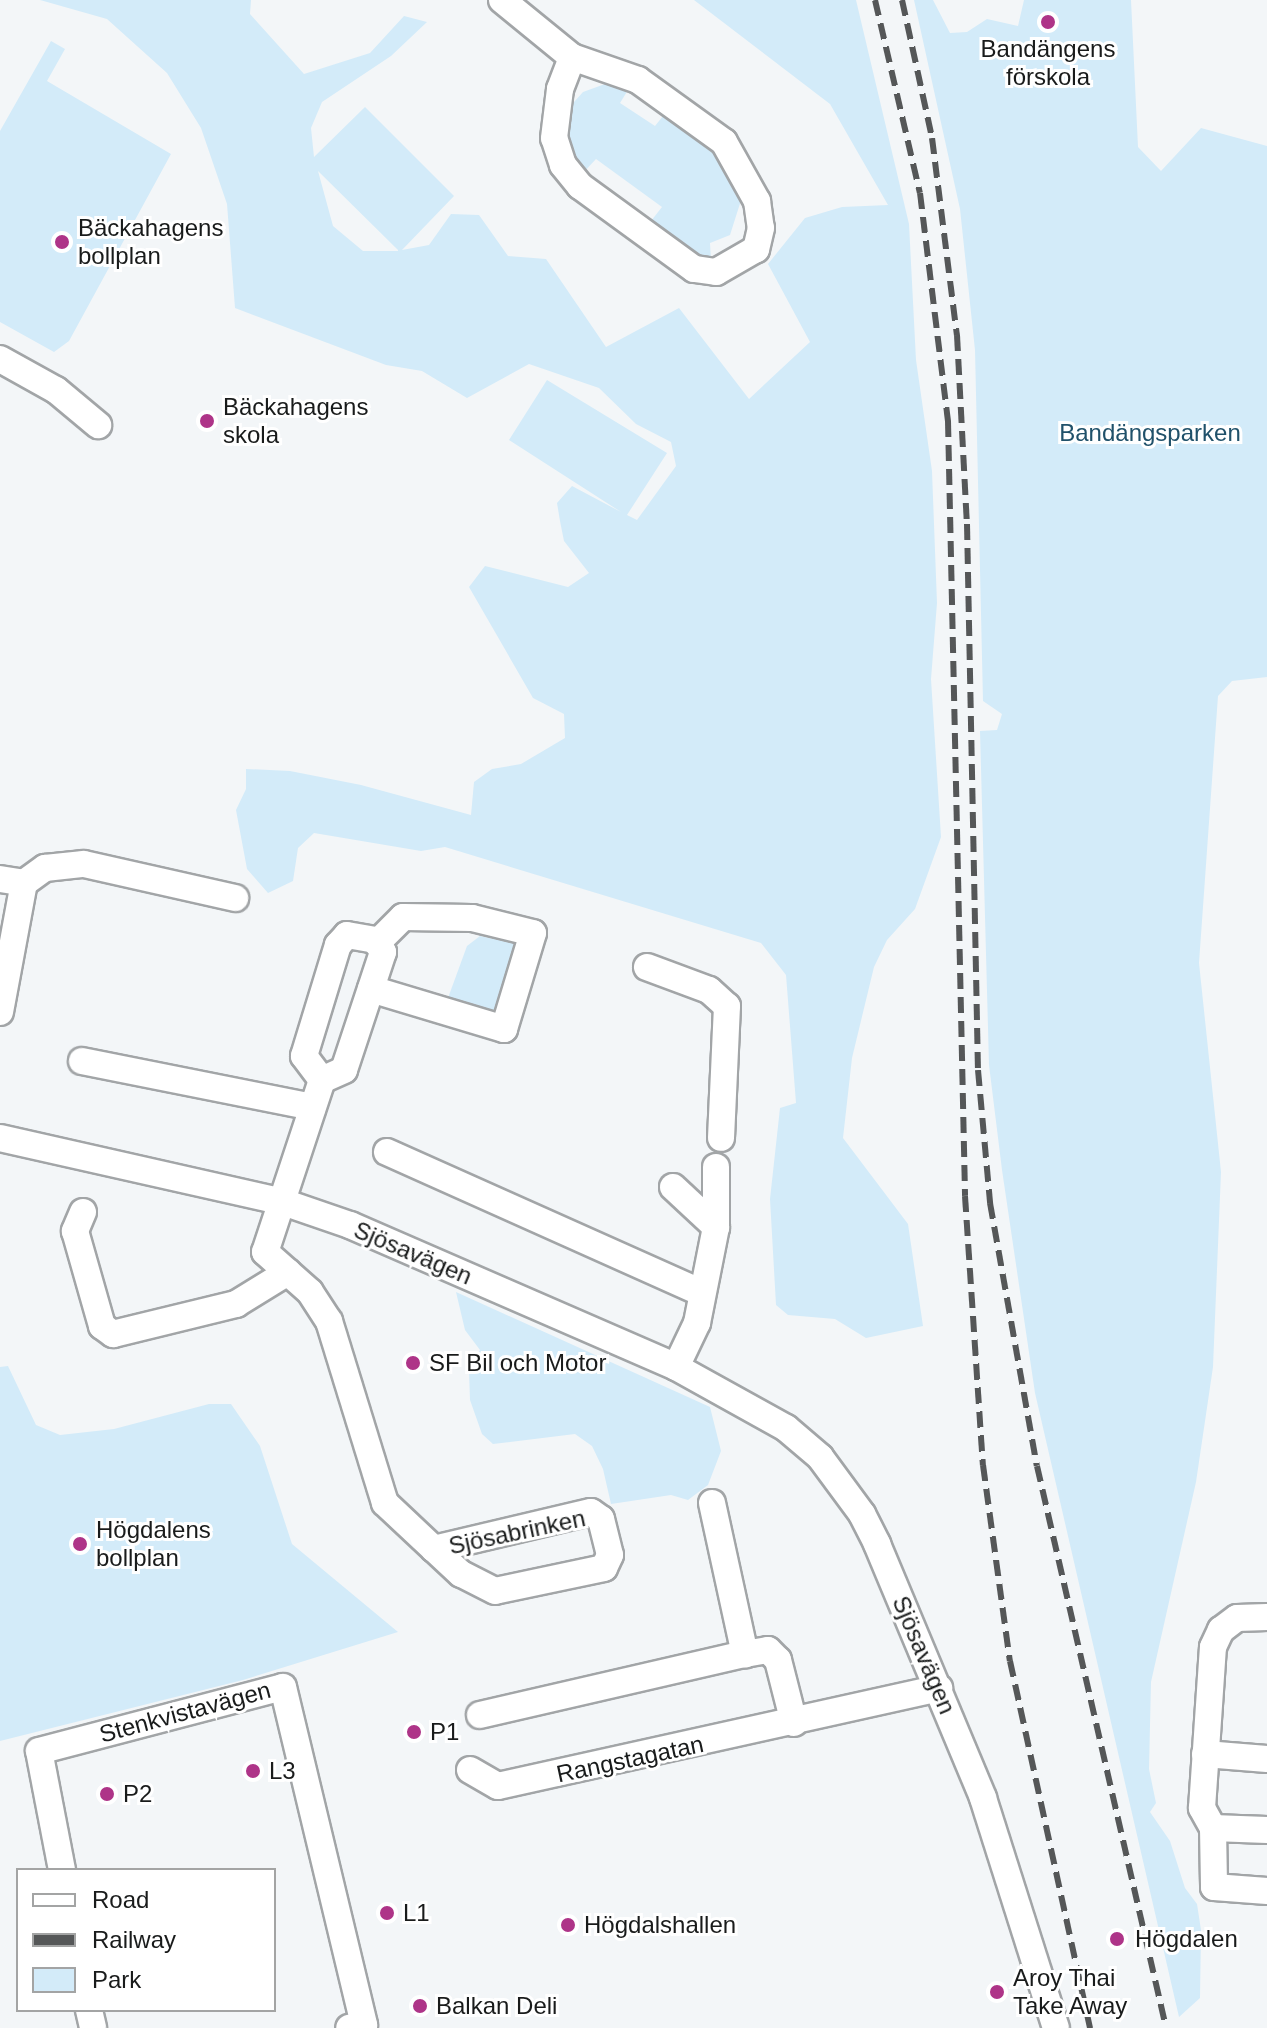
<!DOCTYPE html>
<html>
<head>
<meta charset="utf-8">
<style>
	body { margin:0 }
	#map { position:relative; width:1267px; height:2028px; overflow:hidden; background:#f3f6f8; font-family:Arial,sans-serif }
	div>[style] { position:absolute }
	.green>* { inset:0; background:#d3ebf9 }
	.roads { filter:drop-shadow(2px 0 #a2a5a7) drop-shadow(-2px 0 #a2a5a7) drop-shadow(0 2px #a2a5a7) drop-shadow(0 -2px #a2a5a7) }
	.minor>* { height:26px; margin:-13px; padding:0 13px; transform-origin:13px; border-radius:13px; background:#fff }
	.rail>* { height:6px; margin-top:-3px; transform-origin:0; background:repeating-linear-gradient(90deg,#555758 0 16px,transparent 0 24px) }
	.dots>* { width:22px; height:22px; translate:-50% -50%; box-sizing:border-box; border:4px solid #fff; border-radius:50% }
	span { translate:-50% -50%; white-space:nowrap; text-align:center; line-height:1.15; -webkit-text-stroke:6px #fff; paint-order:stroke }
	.poi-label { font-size:24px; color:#191b1b }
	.left { translate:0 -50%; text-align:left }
	.park-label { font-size:24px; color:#20516a }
	.street-label { font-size:24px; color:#191b1b }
	.legend { position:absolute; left:16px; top:1868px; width:260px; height:144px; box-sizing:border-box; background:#fff; border:2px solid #a3a4a4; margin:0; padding:10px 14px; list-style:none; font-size:24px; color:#191b1b }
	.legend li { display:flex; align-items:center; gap:16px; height:40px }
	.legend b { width:40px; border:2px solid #a3a4a4 }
</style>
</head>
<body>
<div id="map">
	<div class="green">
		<i style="clip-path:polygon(evenodd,40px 0,251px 0,250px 14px,304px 74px,370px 53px,404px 16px,427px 22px,391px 56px,322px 102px,311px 128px,314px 157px,365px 107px,454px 196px,402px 250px,429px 245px,451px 214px,479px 215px,508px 256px,546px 259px,606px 347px,679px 308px,749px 399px,810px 342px,768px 264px,805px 218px,842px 207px,888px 205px,830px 104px,694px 0,856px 0,909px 224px,916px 360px,932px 471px,937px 603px,931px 679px,941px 837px,915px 909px,887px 940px,874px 967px,852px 1058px,843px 1138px,908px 1224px,923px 1326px,866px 1338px,835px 1319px,788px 1315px,776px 1305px,770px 1199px,780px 1108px,796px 1103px,786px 975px,761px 943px,445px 847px,421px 851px,314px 833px,298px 848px,293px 881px,268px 893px,247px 869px,236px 810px,246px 789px,246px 769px,290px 771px,361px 785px,471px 815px,474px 782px,492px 769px,521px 764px,565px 738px,564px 714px,533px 698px,469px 587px,485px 566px,568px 587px,589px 573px,564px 541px,560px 521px,557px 503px,572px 486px,621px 512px,509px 440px,547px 380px,667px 453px,627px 515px,637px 520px,676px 466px,671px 442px,636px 424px,599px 388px,529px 364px,467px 398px,422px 371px,386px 365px,235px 308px,227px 204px,201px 128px,167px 73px,107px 19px,40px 0,318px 171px,398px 250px,398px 251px,363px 251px,333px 226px,318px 171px)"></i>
		<i style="clip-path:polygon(914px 0,933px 0,950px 33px,967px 32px,987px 19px,1018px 26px,1024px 0,1131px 0,1138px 147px,1161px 171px,1201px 128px,1267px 146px,1267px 677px,1232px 681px,1218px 696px,1199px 963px,1221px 1172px,1213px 1367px,1196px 1482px,1151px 1682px,1149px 1769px,1156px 1803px,1150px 1812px,1170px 1841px,1185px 1888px,1197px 1904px,1201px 1930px,1200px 1998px,1179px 2017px,1035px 1393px,1002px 1170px,989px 1065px,980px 731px,997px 730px,1002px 714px,983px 701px,975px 350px,960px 209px)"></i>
		<i style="clip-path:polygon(51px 41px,65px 49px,47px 81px,171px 154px,69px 341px,54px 352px,0 322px,0 131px)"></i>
		<i style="clip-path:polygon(605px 84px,628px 90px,620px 103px,655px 126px,667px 111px,714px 149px,743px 194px,730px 235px,710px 243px,711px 261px,676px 244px,651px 221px,662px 207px,596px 159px,582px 174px,564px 137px,566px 111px,583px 92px)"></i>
		<i style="clip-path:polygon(480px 936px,524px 945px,498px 1023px,452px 1008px,448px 998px,467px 946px)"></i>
		<i style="clip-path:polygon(456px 1292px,710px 1407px,721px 1451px,708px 1485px,688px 1500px,671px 1495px,611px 1504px,603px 1469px,592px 1446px,575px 1434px,493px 1444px,482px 1434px,470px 1400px,469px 1371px,480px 1350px,465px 1330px)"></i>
		<i style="clip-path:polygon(8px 1366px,36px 1425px,60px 1435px,114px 1429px,209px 1404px,231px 1404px,260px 1446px,292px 1544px,398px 1632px,243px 1680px,0 1741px,0 1367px)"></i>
	</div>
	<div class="roads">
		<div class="minor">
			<i style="left:502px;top:0;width:90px;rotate:39.2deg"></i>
			<i style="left:572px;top:57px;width:70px;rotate:19.2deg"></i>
			<i style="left:638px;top:80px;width:106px;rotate:35.8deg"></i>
			<i style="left:724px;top:142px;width:68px;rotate:60.8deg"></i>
			<i style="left:757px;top:201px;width:27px;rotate:82deg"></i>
			<i style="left:761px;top:228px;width:22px;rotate:103deg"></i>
			<i style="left:756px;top:249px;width:46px;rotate:150.1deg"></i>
			<i style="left:716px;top:272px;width:22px;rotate:-172deg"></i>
			<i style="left:694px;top:269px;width:141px;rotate:-143.9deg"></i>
			<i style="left:580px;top:186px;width:27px;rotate:-129deg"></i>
			<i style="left:563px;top:165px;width:28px;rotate:-108deg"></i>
			<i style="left:554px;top:138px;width:49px;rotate:-83deg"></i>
			<i style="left:560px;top:89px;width:34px;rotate:-69deg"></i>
			<i style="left:0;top:359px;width:64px;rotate:29deg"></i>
			<i style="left:56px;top:390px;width:55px;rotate:39.8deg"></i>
			<i style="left:0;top:879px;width:24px;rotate:9deg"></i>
			<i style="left:347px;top:935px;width:29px;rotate:10deg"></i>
			<i style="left:376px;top:940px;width:14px;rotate:60deg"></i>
			<i style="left:383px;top:952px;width:124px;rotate:108.3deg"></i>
			<i style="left:344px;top:1070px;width:24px;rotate:156deg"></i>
			<i style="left:322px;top:1080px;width:30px;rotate:-127deg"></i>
			<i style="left:304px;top:1056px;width:116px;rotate:-73deg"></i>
			<i style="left:338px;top:945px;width:13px;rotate:-48deg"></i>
			<i style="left:647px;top:967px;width:66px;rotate:20.4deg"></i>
			<i style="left:709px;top:990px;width:24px;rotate:42deg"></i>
			<i style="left:727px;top:1006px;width:132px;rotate:92.6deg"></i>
			<i style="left:371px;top:989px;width:139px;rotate:16.7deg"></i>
			<i style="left:504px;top:1029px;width:100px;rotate:-73.2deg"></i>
			<i style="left:533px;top:933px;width:63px;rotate:-166.2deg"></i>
			<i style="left:472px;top:918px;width:69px;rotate:-179.2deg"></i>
			<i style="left:403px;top:917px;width:37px;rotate:135deg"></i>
			<i style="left:0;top:1012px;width:131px;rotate:-79.5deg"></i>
			<i style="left:24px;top:883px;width:26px;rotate:-36deg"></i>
			<i style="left:45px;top:868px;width:39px;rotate:-6deg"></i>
			<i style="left:84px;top:864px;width:155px;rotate:12.7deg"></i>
			<i style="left:82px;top:1061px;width:235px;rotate:11.3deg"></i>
			<i style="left:322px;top:1080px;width:181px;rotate:108.3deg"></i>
			<i style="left:265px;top:1252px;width:60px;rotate:41.6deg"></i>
			<i style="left:310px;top:1292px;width:35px;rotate:57deg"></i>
			<i style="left:329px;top:1321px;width:190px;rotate:72.9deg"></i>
			<i style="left:385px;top:1503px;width:67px;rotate:43.2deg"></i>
			<i style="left:434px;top:1549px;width:161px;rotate:-13.3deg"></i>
			<i style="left:591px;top:1512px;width:12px;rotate:35deg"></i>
			<i style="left:601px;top:1519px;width:37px;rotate:76deg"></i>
			<i style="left:610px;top:1555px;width:14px;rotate:115deg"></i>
			<i style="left:604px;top:1568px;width:111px;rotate:168.1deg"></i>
			<i style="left:495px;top:1591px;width:38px;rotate:-153deg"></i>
			<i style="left:461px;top:1574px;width:37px;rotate:-137deg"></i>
			<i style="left:0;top:1138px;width:287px;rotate:12.7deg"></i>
			<i style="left:280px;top:1201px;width:74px;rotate:18.9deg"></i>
			<i style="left:350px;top:1225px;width:356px;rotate:23.5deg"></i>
			<i style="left:676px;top:1367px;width:126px;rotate:29deg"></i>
			<i style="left:786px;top:1428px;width:45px;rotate:40.5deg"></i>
			<i style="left:820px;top:1457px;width:71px;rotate:53.6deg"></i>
			<i style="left:862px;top:1514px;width:34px;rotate:63deg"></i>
			<i style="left:877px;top:1544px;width:275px;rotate:67.3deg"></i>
			<i style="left:983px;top:1798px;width:241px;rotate:72.4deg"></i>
			<i style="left:387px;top:1152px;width:345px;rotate:24.1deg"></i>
			<i style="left:673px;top:1187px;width:59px;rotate:42.9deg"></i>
			<i style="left:83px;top:1212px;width:21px;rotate:113deg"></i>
			<i style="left:75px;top:1231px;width:99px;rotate:74.1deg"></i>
			<i style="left:102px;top:1326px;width:14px;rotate:36deg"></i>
			<i style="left:113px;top:1334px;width:127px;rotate:-13.7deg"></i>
			<i style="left:236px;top:1304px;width:61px;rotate:-31.6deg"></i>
			<i style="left:676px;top:1367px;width:49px;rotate:-64.5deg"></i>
			<i style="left:697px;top:1323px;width:98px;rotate:-78.8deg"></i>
			<i style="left:716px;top:1227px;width:60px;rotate:-90deg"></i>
			<i style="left:712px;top:1503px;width:155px;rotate:77.7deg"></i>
			<i style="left:745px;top:1654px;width:23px;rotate:-10deg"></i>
			<i style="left:768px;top:1650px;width:14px;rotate:45deg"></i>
			<i style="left:778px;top:1660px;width:65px;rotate:75.7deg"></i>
			<i style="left:480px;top:1715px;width:272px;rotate:-13deg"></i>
			<i style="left:1205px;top:1754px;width:62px;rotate:4.6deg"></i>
			<i style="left:470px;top:1770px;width:32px;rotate:30deg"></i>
			<i style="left:498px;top:1786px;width:452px;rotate:-12.5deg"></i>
			<i style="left:1213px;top:1828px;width:23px;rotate:-119deg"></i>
			<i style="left:1202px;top:1808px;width:161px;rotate:-86.1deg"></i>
			<i style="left:1213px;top:1647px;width:19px;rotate:-65deg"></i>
			<i style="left:1221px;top:1630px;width:20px;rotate:-37deg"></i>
			<i style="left:1237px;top:1618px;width:30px;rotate:-2deg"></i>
			<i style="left:1267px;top:1830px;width:54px;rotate:-177.9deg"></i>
			<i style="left:1213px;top:1828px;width:59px;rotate:89deg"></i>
			<i style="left:1214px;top:1887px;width:53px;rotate:4.3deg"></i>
			<i style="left:62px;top:1870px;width:121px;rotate:-100.9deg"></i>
			<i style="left:39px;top:1751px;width:252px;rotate:-14.7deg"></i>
			<i style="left:283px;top:1687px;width:348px;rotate:76.5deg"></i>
			<i style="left:364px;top:2025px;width:15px;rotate:169deg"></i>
			<i style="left:89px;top:2010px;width:18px;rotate:77deg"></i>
		</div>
	</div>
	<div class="rail">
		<i style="left:875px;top:0;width:198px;rotate:76.9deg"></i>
		<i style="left:920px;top:193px;width:230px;rotate:83deg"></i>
		<i style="left:948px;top:421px;width:775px;rotate:88.74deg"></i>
		<i style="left:965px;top:1196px;width:270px;rotate:86.2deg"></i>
		<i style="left:983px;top:1465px;width:198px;rotate:82.2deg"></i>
		<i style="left:1010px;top:1661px;width:376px;rotate:77.7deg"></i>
		<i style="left:902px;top:0;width:141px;rotate:77.7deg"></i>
		<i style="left:932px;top:138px;width:199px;rotate:82.8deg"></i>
		<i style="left:957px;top:335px;width:189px;rotate:87deg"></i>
		<i style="left:967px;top:524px;width:546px;rotate:88.85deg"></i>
		<i style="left:978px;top:1070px;width:134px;rotate:84.8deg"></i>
		<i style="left:990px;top:1203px;width:267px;rotate:79.9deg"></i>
		<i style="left:1037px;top:1466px;width:572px;rotate:77.06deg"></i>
	</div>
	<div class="dots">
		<i style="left:1048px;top:22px;background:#ae3488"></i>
		<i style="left:62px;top:242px;background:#ae3488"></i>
		<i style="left:207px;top:421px;background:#ae3488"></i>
		<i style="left:413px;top:1363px;background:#ae3488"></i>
		<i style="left:80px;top:1544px;background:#ae3488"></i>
		<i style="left:414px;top:1732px;background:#ae3488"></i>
		<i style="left:253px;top:1771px;background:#ae3488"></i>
		<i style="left:107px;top:1794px;background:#ae3488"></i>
		<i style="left:387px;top:1913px;background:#ae3488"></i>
		<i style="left:568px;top:1925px;background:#ae3488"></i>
		<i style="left:1117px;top:1939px;background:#ae3488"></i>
		<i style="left:997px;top:1992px;background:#ae3488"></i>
		<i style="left:420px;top:2006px;background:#ae3488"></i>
	</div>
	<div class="poi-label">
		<span style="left:1048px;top:63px">Bandängens<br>förskola</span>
		<span class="left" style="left:78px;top:242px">Bäckahagens<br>bollplan</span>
		<span class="left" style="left:223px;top:421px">Bäckahagens<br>skola</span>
		<span class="left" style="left:429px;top:1363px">SF Bil och Motor</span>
		<span class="left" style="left:96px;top:1544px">Högdalens<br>bollplan</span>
		<span class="left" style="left:430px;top:1732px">P1</span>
		<span class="left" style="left:269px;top:1771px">L3</span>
		<span class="left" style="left:123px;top:1794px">P2</span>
		<span class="left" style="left:403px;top:1913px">L1</span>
		<span class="left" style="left:584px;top:1925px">Högdalshallen</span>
		<span class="left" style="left:1135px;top:1939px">Högdalen</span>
		<span class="left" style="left:1013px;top:1992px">Aroy Thai<br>Take Away</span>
		<span class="left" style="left:436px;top:2006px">Balkan Deli</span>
	</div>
	<div class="park-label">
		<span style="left:1150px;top:433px">Bandängsparken</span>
	</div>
	<div class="street-label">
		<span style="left:413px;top:1253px;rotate:23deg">Sjösavägen</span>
		<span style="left:517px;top:1532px;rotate:-12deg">Sjösabrinken</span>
		<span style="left:924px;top:1655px;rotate:67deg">Sjösavägen</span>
		<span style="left:185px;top:1712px;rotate:-15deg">Stenkvistavägen</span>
		<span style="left:630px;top:1759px;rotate:-12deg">Rangstagatan</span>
	</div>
	<ul class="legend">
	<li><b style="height:10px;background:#fff"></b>Road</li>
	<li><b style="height:10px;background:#555758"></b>Railway</li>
	<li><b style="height:22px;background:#d3ebf9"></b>Park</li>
	</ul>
</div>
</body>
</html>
